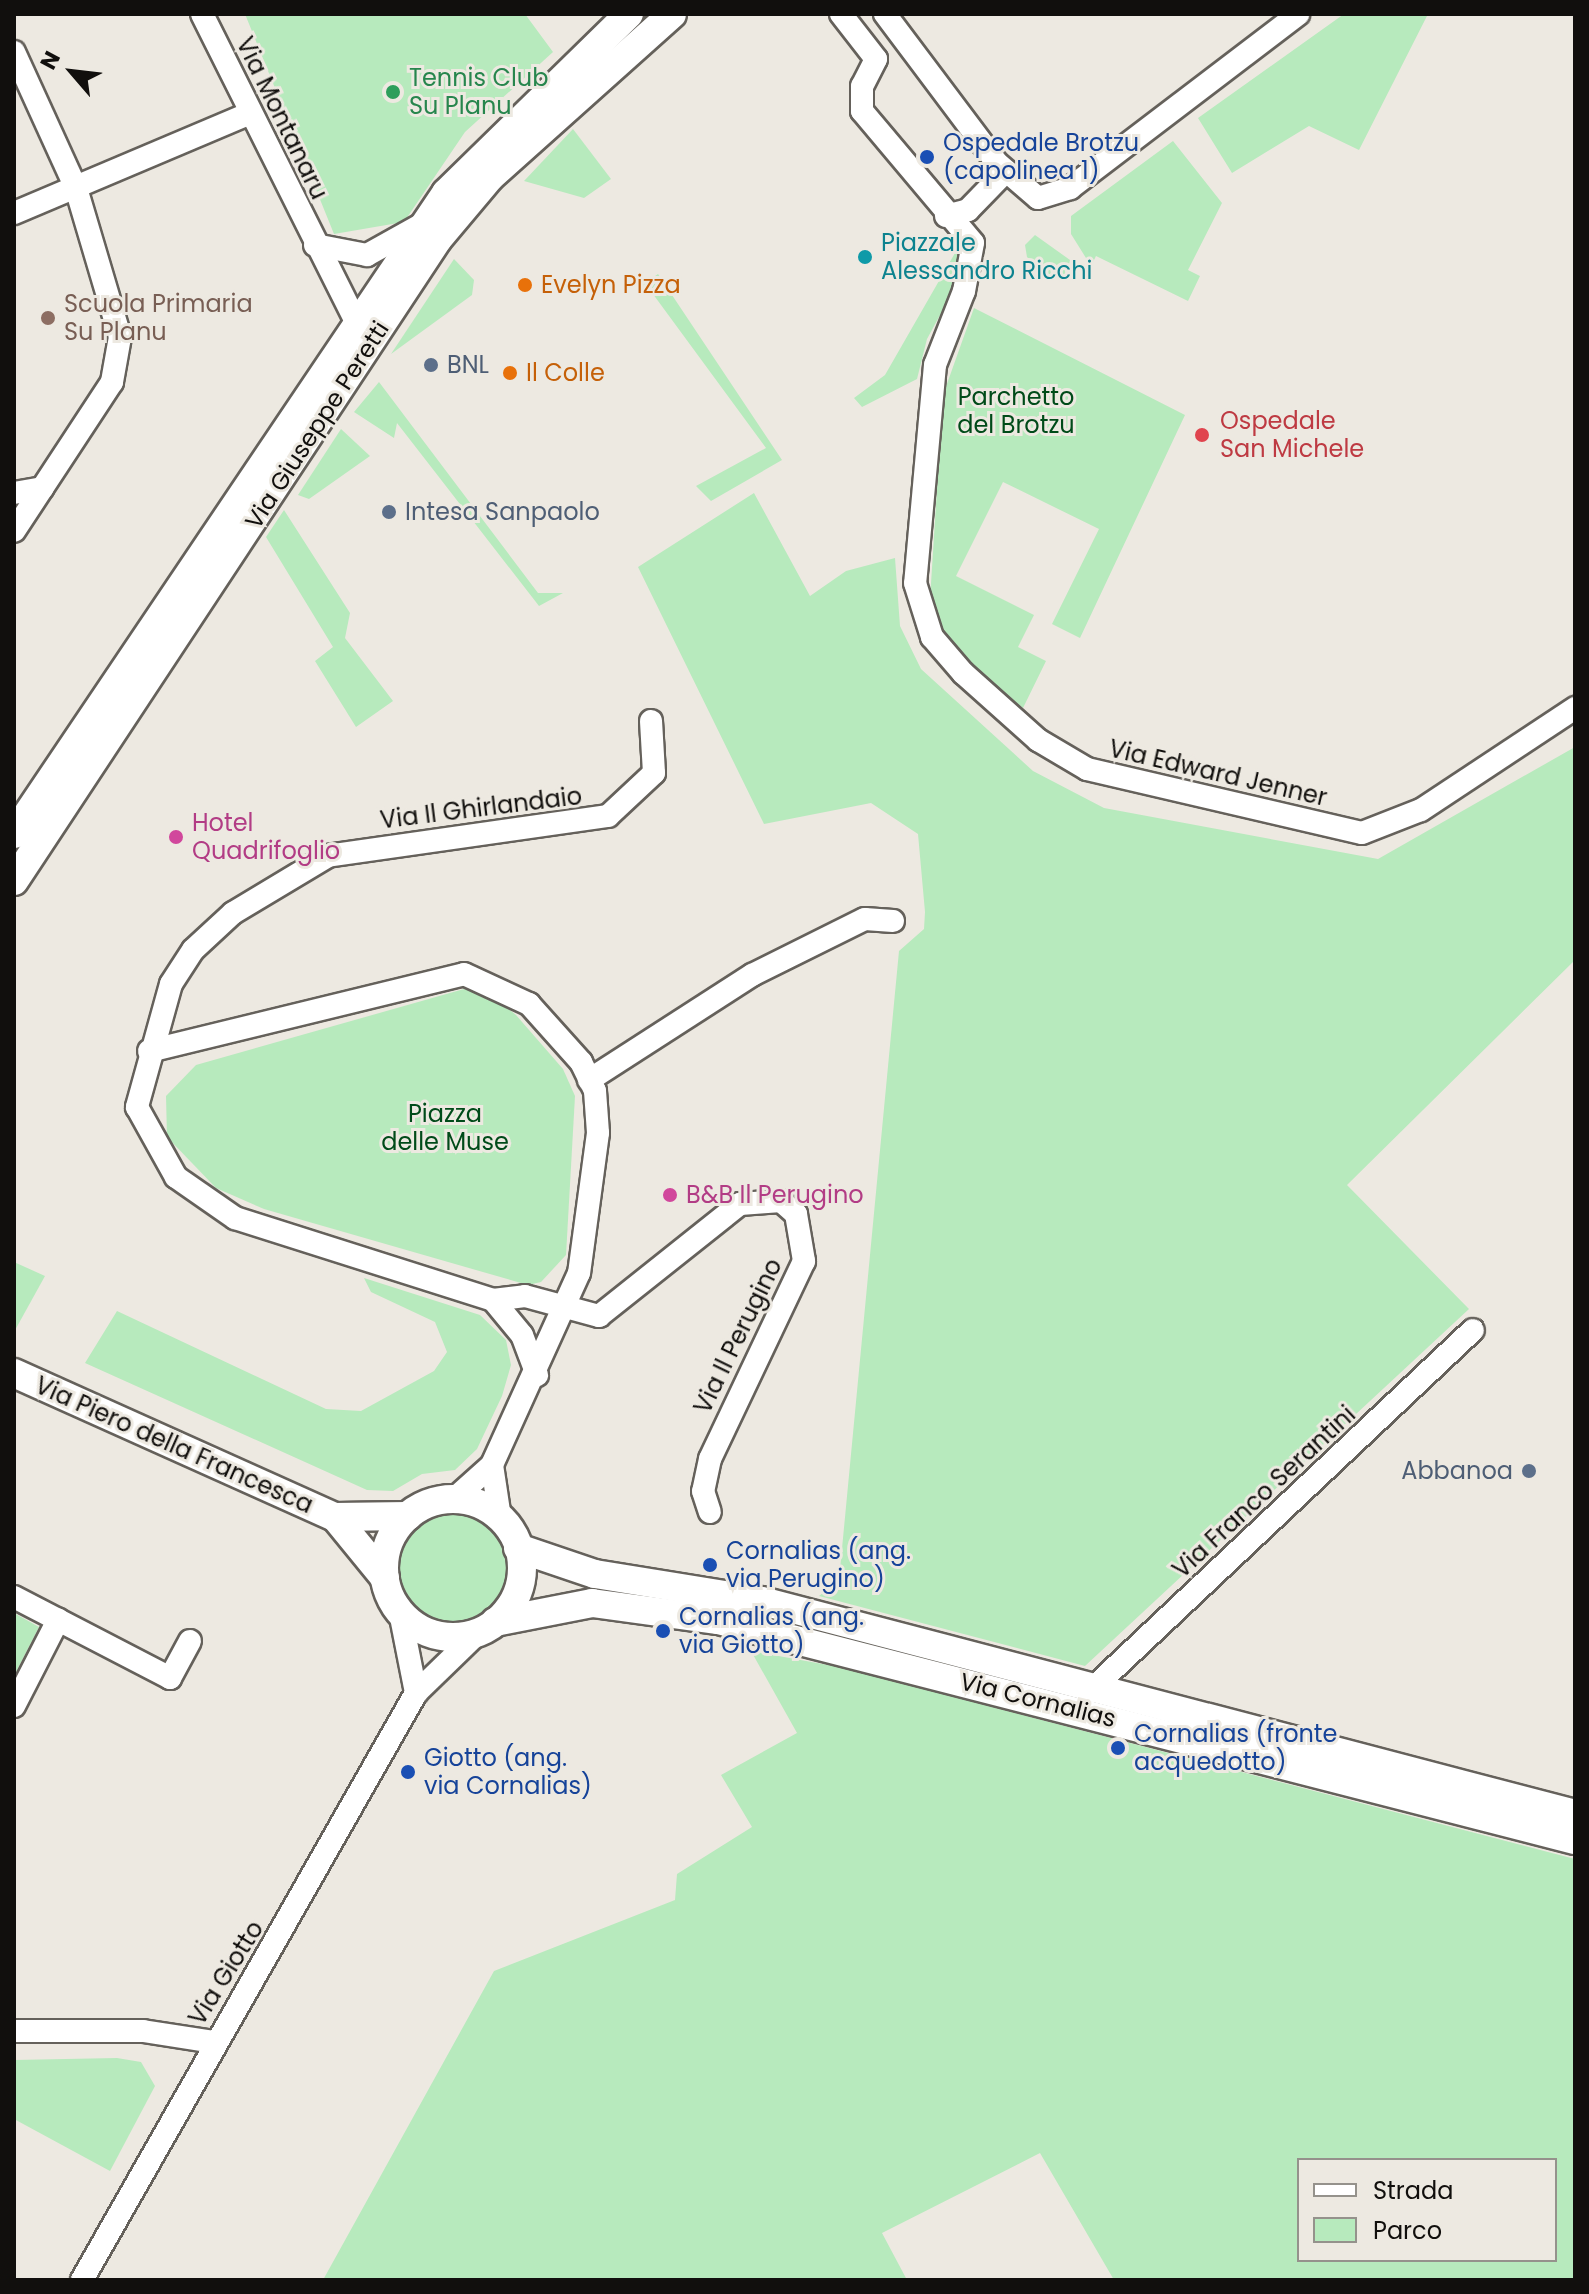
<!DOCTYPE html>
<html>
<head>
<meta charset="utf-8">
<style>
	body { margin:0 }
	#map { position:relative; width:1589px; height:2294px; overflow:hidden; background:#ede9e1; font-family:Poppins,sans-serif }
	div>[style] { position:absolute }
	.green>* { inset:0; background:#b7eabd }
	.round { border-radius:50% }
	.roads { filter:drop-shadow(2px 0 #65615b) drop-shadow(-2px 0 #65615b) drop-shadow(0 2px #65615b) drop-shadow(0 -2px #65615b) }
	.minor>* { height:22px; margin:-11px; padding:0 11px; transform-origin:11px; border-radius:11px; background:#fff }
	.tertiary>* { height:28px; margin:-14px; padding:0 14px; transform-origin:14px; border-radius:14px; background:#fff }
	.tertiary>.ring { margin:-14px; padding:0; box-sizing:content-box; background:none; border:28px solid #fff; border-radius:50% }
	.dots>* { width:22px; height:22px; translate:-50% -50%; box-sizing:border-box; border:4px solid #ede9e1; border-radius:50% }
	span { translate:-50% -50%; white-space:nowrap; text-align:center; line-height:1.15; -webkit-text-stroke:6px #ede9e1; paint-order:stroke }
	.leisure-label { font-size:24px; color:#27864d }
	.left { translate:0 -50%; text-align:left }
	.street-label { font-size:24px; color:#110f0d }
	.transit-label { font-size:24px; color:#164399 }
	.culture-label { font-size:24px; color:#0d838f }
	.food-label { font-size:24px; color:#c56008 }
	.education-label { font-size:24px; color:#785e54 }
	.service-label { font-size:24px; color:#4e5e75 }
	.right { translate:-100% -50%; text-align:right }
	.park-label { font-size:24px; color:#004b19 }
	.health-label { font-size:24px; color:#be3a42 }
	.hotel-label { font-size:24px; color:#b23c85 }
	.frame { position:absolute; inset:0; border:16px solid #110f0d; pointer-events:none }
	.legend { position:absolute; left:1297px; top:2158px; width:260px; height:104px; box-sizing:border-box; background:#ede9e1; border:2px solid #95928c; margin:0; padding:10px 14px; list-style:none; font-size:24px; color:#110f0d }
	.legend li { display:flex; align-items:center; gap:16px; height:40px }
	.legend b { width:40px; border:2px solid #95928c }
	.north { position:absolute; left:32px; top:32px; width:80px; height:80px; -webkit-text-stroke:6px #ede9e1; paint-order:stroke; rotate:298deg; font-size:22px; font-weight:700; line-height:32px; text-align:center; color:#110f0d }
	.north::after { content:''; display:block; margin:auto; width:28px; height:36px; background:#110f0d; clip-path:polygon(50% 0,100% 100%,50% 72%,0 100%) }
</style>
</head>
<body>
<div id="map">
	<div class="green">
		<i style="clip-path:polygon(245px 14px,525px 14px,553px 52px,465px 132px,404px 222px,334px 234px)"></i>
		<i style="clip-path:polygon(1344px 14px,1428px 14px,1359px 150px,1309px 126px,1232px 173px,1198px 118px)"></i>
		<i style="clip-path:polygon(573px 129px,611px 179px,584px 198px,524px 181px)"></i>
		<i style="clip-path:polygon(1173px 141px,1222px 203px,1188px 270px,1200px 276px,1188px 301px,1096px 256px,1091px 266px,1071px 234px,1071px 216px)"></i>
		<i style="clip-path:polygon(1035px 235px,1070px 260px,1066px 277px,1043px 273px,1027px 257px,1025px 245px)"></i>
		<i style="clip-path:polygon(959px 246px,964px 271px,927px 339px,917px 379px,862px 407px,854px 398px,885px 375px)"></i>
		<i style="clip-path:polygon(454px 259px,474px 280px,472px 295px,391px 354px)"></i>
		<i style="clip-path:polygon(658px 274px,782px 460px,711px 501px,696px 486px,766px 448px,650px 290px,638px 288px)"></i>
		<i style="clip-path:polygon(974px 308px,1185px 415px,1080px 638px,1052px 624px,1099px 529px,1003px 482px,956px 576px,1034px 615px,1018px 647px,1046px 661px,1023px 708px,966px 663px,942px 631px,930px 599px,943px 395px)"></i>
		<i style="clip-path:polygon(379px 382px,538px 593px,563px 593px,539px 606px,397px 423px,394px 438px,354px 412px)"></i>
		<i style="clip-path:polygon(341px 429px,370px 456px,309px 499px,298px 495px)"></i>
		<i style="clip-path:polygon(754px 493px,810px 596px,846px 571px,895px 558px,900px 626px,921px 669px,1033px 771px,1104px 808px,1378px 859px,1575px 747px,1575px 960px,1347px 1185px,1469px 1309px,1085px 1666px,819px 1596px,839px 1580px,899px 951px,924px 929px,925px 912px,918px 834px,871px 803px,764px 824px,638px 567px)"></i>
		<i style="clip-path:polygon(284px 510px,350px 613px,345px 638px,393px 701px,356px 727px,315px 661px,333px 647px,266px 537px)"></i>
		<i style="clip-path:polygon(464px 989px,493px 996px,516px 1015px,563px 1069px,575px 1096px,566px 1255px,541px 1282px,528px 1285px,264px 1209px,216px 1188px,167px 1137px,166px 1096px,196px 1065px)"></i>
		<i style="clip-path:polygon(14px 1262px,45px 1276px,14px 1332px)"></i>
		<i style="clip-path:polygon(364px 1278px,480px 1315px,506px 1340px,511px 1365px,502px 1396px,477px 1449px,455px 1470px,422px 1474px,393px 1491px,367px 1490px,85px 1363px,117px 1311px,326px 1409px,361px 1411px,434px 1371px,447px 1352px,435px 1322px,371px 1292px)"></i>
		<i class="round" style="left:394px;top:1509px;width:118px;height:118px"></i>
		<i style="clip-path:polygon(14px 1613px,39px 1627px,14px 1676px)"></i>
		<i style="clip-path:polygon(evenodd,751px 1651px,839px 1667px,1575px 1859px,1575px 2280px,1114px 2280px,1040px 2153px,882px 2233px,907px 2280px,323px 2280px,494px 1971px,675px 1900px,677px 1874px,752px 1827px,721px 1775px,797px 1733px,751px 1651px,1299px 2160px,1555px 2160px,1555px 2260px,1299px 2260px,1299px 2160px)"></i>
		<i style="clip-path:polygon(117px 2058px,141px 2062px,155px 2086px,110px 2171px,14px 2119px,14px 2060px)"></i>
	</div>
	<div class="roads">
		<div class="minor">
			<i style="left:202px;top:14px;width:344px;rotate:63.4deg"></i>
			<i style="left:841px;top:14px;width:57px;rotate:52.1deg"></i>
			<i style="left:876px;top:59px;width:30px;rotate:117deg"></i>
			<i style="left:862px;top:86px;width:25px;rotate:90deg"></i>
			<i style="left:862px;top:111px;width:172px;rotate:49.9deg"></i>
			<i style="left:973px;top:243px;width:49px;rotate:100.6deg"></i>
			<i style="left:964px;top:291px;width:79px;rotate:111.4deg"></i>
			<i style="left:935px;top:365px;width:219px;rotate:95.2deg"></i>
			<i style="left:915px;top:583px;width:57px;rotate:72.5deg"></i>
			<i style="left:932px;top:637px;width:48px;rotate:49.3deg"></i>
			<i style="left:963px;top:673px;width:101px;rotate:41.8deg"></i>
			<i style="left:1038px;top:740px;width:57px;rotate:30.6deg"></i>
			<i style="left:1087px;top:769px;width:282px;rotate:13.1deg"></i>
			<i style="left:1362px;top:833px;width:63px;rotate:-21.3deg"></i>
			<i style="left:1421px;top:810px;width:185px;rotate:-33.5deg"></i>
			<i style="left:885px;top:14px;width:185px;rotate:53.1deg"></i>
			<i style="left:996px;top:162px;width:55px;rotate:40.6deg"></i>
			<i style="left:1038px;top:198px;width:34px;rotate:-17deg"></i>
			<i style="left:1070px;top:188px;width:287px;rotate:-37.3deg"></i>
			<i style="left:14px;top:52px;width:149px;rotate:65.5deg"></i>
			<i style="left:76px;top:188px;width:155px;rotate:73.5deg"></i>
			<i style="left:120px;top:337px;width:46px;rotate:100.1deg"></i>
			<i style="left:112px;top:382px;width:178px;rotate:123.3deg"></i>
			<i style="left:14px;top:213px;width:257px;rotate:-22.9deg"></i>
			<i style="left:946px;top:216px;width:23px;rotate:-15deg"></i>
			<i style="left:968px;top:210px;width:53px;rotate:-45.8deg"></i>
			<i style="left:315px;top:245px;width:53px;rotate:10.9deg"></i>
			<i style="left:367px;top:255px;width:60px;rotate:-29.1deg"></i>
			<i style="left:14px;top:493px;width:29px;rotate:-10deg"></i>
			<i style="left:651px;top:721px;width:52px;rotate:86.7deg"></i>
			<i style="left:654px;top:773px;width:63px;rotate:136.9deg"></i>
			<i style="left:608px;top:816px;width:283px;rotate:171.9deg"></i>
			<i style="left:328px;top:856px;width:111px;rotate:149deg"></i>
			<i style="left:233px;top:913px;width:54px;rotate:137.2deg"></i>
			<i style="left:193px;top:950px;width:40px;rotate:122.9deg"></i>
			<i style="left:171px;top:984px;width:128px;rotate:105.5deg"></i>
			<i style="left:137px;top:1107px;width:80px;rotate:60.9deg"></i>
			<i style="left:176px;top:1177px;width:72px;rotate:34.8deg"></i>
			<i style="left:235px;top:1218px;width:271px;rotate:17.6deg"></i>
			<i style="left:493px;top:1300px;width:32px;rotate:-7deg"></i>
			<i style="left:525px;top:1296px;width:77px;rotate:15.1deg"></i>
			<i style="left:599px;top:1316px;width:180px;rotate:-38.5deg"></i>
			<i style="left:740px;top:1204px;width:41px;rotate:-4.2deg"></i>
			<i style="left:781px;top:1201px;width:20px;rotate:41deg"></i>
			<i style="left:796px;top:1214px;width:48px;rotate:80.3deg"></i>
			<i style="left:804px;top:1261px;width:219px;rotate:115.4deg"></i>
			<i style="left:710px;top:1459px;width:33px;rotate:102deg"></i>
			<i style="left:703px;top:1491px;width:22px;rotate:72deg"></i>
			<i style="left:149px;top:1051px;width:324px;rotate:-13.7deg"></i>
			<i style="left:464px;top:974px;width:72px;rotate:24.8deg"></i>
			<i style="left:529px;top:1004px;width:78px;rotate:48.1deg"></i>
			<i style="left:581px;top:1062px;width:32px;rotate:64deg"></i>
			<i style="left:595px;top:1091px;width:42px;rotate:85.9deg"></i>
			<i style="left:598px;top:1133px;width:141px;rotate:97.7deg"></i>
			<i style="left:579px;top:1273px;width:211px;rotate:114.4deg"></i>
			<i style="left:492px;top:1465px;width:51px;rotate:138.2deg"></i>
			<i style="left:589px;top:1080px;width:194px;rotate:-32.8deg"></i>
			<i style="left:752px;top:975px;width:126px;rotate:-26.4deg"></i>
			<i style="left:865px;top:919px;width:28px;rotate:4deg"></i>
			<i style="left:493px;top:1300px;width:45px;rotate:50.4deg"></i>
			<i style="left:522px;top:1335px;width:43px;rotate:69.4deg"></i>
			<i style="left:492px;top:1465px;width:54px;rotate:81.4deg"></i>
			<i style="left:14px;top:1597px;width:176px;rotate:27.4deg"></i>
			<i style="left:170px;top:1678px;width:42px;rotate:-61.6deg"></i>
			<i style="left:400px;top:1612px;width:83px;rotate:78.8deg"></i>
			<i style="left:1090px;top:1691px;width:526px;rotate:-43.31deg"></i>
			<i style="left:14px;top:1706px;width:97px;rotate:-62.9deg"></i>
			<i style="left:14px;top:2031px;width:129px"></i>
			<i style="left:143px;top:2031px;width:71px;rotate:8.9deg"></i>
			<i style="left:82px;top:2280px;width:675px;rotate:-60.36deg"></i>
			<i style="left:416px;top:1693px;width:89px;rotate:-44.1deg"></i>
		</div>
		<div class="tertiary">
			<i style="left:14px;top:834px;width:773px;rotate:-56.02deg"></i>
			<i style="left:446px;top:193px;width:256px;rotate:-44.4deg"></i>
			<i style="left:14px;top:881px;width:769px;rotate:-56.56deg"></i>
			<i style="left:438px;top:239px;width:81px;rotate:-50deg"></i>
			<i style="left:490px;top:177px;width:244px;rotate:-41.8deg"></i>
			<i style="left:14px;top:1373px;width:352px;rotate:24.2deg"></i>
			<i style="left:335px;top:1517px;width:79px;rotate:50.7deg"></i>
			<i class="ring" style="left:384px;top:1499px;width:110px;height:110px"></i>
			<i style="left:335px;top:1517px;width:73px;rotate:-0.8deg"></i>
			<i style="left:518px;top:1548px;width:81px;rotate:18.7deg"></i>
			<i style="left:595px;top:1574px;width:169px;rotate:9.2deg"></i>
			<i style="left:762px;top:1601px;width:840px;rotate:14.68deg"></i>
			<i style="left:495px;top:1622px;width:99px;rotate:-11.1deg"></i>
			<i style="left:592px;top:1603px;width:127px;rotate:7.7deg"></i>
			<i style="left:718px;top:1620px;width:885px;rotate:14.4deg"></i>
		</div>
	</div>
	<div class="dots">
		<i style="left:393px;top:92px;background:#2e9e5b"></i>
		<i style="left:927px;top:157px;background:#1a4fb4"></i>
		<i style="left:865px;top:257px;background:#0f9aa8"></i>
		<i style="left:525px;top:285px;background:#e8710a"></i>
		<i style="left:48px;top:318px;background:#8d6e63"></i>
		<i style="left:431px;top:365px;background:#5c6f8a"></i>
		<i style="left:510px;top:373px;background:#e8710a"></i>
		<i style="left:1202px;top:435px;background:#e0444e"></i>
		<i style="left:389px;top:512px;background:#5c6f8a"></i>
		<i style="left:176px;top:837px;background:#d1479c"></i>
		<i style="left:670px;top:1195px;background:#d1479c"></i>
		<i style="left:1529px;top:1471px;background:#5c6f8a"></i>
		<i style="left:710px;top:1565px;background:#1a4fb4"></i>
		<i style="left:663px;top:1631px;background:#1a4fb4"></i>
		<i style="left:1118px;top:1748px;background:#1a4fb4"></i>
		<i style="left:408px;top:1772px;background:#1a4fb4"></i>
	</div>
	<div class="leisure-label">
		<span class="left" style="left:409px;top:92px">Tennis Club<br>Su Planu</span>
	</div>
	<div class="street-label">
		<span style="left:282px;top:118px;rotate:64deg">Via Montanaru</span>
		<span style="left:317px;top:425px;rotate:-57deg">Via Giuseppe Peretti</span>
		<span style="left:1218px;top:773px;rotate:13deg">Via Edward Jenner</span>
		<span style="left:481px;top:808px;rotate:-7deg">Via Il Ghirlandaio</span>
		<span style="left:738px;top:1336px;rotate:-64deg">Via Il Perugino</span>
		<span style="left:174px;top:1445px;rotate:24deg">Via Piero della Francesca</span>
		<span style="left:1264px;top:1492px;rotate:-43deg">Via Franco Serantini</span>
		<span style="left:1038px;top:1700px;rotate:14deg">Via Cornalias</span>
		<span style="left:226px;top:1973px;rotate:-58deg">Via Giotto</span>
	</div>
	<div class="transit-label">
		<span class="left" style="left:943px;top:157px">Ospedale Brotzu<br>(capolinea 1)</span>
		<span class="left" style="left:726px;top:1565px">Cornalias (ang.<br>via Perugino)</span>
		<span class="left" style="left:679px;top:1631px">Cornalias (ang.<br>via Giotto)</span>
		<span class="left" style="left:1134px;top:1748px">Cornalias (fronte<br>acquedotto)</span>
		<span class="left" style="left:424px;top:1772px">Giotto (ang.<br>via Cornalias)</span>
	</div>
	<div class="culture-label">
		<span class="left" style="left:881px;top:257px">Piazzale<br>Alessandro Ricchi</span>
	</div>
	<div class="food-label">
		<span class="left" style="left:541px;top:285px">Evelyn Pizza</span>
		<span class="left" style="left:526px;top:373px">Il Colle</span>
	</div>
	<div class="education-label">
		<span class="left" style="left:64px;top:318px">Scuola Primaria<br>Su Planu</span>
	</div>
	<div class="service-label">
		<span class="left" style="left:447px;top:365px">BNL</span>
		<span class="left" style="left:405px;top:512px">Intesa Sanpaolo</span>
		<span class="right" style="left:1513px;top:1471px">Abbanoa</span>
	</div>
	<div class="park-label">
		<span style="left:1016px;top:411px">Parchetto<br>del Brotzu</span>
		<span style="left:445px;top:1128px">Piazza<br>delle Muse</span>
	</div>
	<div class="health-label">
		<span class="left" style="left:1220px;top:435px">Ospedale<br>San Michele</span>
	</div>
	<div class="hotel-label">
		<span class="left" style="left:192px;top:837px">Hotel<br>Quadrifoglio</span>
		<span class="left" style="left:686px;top:1195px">B&amp;B Il Perugino</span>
	</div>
	<div class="frame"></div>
	<ul class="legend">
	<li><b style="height:10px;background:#fff"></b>Strada</li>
	<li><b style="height:22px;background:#b7eabd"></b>Parco</li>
	</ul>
	<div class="north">N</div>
</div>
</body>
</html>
